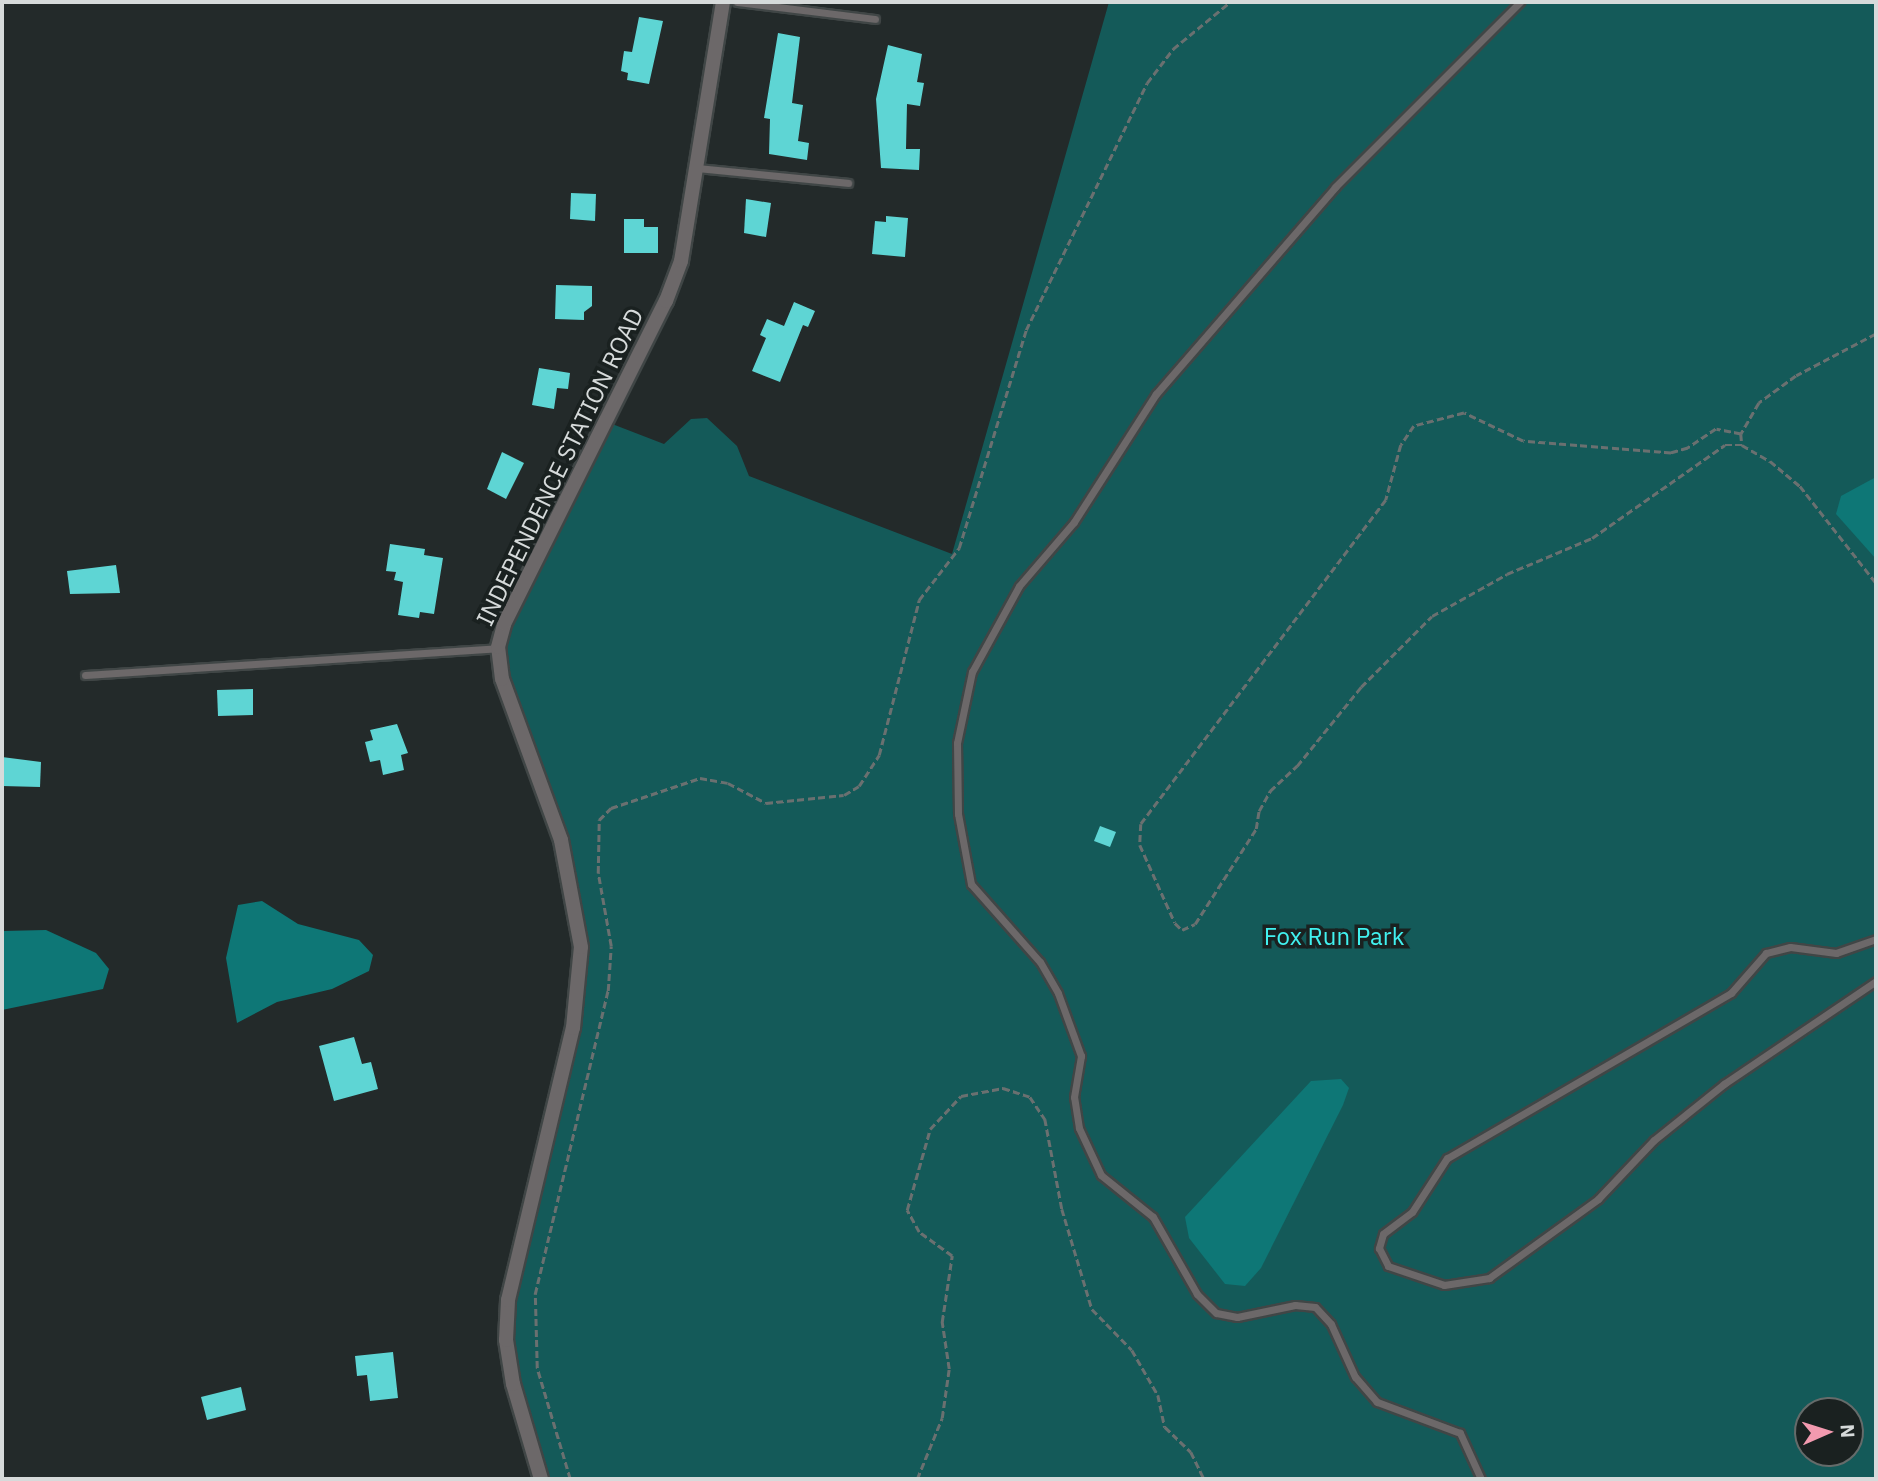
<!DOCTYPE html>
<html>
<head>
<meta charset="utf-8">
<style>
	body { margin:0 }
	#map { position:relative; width:1878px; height:1481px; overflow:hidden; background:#232a2a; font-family:"IBM Plex Sans",sans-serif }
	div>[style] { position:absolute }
	.green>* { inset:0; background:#145a59 }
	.water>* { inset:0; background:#0e7776 }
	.building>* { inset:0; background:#5ed5d4 }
	.path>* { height:2.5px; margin-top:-1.25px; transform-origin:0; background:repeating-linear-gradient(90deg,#6a7070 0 7px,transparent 0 10.5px) }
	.roads { filter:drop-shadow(2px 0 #404646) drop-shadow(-2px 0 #404646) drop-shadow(0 2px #404646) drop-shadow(0 -2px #404646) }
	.service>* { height:7px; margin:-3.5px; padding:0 3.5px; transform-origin:3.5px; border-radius:3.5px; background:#6c6869 }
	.minor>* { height:14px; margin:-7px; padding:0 7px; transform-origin:7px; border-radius:7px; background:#6c6869 }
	span { translate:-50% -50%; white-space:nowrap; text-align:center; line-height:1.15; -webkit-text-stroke:7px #1a2120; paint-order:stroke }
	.street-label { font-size:24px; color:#d6dada }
	.park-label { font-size:24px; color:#41f1ef }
	.frame { position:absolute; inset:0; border:4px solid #d6dada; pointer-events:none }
	.north { position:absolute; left:1794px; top:1397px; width:70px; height:70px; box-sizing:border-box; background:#1a2120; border:2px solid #656b6a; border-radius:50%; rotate:87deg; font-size:19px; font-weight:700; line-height:28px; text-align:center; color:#d6dada }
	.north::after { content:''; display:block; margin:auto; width:24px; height:32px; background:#f29aaf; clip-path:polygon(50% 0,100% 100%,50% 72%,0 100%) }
</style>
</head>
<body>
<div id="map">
	<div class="green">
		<i style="clip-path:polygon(evenodd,1109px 2px,1876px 2px,1876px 1479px,541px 1479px,506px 1340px,580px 981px,572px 882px,502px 679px,504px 624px,607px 422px,664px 444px,691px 419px,707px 418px,737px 446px,749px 476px,952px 554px,1109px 2px,1808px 1411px,1850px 1411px,1850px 1453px,1808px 1453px,1808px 1411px)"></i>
	</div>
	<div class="water">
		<i style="clip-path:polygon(1876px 477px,1876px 559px,1836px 514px,1841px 496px)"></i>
		<i style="clip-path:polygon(262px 901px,298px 924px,359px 940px,373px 955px,369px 971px,332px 989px,277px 1002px,237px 1023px,226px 958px,238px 905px)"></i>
		<i style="clip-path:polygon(46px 930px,96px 953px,109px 969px,103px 989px,2px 1010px,2px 931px)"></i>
		<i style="clip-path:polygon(1341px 1079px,1349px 1088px,1343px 1105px,1261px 1268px,1245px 1286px,1225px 1284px,1189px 1238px,1185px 1217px,1311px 1081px)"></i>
	</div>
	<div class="building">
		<i style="clip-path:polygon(639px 17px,663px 21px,649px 84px,627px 80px,628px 73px,621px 71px,624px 51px,632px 52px)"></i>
		<i style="clip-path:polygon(778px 33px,800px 37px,792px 103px,803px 105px,798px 141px,809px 143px,807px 160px,769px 154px,770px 119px,764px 118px)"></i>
		<i style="clip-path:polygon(888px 45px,922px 54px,917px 82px,924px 83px,920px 106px,907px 104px,906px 149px,920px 149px,919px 170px,881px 168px,876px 99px)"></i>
		<i style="clip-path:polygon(571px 193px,596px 194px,595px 221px,570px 219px)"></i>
		<i style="clip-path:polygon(746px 199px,771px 203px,766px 237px,744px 233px)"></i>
		<i style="clip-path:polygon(886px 216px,908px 218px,905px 257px,872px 254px,875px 221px,886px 222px)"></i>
		<i style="clip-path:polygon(624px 219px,644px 219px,644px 227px,658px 227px,658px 253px,624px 253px)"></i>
		<i style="clip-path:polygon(556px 285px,592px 286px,592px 306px,584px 312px,584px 320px,555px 319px)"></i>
		<i style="clip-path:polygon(794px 302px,815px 311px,808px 327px,803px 325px,780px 382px,752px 371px,766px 338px,760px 335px,767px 319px,784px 326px)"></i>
		<i style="clip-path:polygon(539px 368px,570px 373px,568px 389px,557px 388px,554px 409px,532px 405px)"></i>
		<i style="clip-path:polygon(502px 452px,524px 463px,506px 499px,487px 489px)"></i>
		<i style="clip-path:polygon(390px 544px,425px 549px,424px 555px,443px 558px,434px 614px,420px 612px,419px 618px,398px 615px,403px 582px,394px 580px,396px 572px,386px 571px)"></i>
		<i style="clip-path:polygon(116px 565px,120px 593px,70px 594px,67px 571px)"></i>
		<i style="clip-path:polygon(253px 689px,253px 715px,218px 716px,217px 690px)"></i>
		<i style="clip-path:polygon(397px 724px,408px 753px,401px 755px,404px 770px,383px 775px,380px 760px,370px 762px,365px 742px,373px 740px,370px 730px)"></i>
		<i style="clip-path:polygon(2px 757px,41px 762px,40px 787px,2px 786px)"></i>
		<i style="clip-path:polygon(1100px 826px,1116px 832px,1110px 847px,1094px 841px)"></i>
		<i style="clip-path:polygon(354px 1037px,362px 1064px,371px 1062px,378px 1089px,334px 1101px,319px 1046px)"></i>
		<i style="clip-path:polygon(393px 1352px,398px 1398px,370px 1401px,367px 1375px,357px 1376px,355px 1356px)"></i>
		<i style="clip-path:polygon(241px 1387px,246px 1410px,207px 1420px,201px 1397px)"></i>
	</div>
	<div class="path">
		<i style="left:1876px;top:334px;width:90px;rotate:152.3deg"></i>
		<i style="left:1796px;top:376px;width:46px;rotate:143.9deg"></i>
		<i style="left:1759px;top:403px;width:36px;rotate:120deg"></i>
		<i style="left:1741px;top:434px;width:11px;rotate:85deg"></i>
		<i style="left:1742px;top:445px;width:32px;rotate:30deg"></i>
		<i style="left:1770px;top:461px;width:39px;rotate:40deg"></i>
		<i style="left:1800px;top:486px;width:123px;rotate:51.9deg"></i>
		<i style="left:1741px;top:434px;width:25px;rotate:-169deg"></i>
		<i style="left:1716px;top:429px;width:34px;rotate:146deg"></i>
		<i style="left:1688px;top:448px;width:18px;rotate:164deg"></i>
		<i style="left:1671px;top:453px;width:148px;rotate:-175.4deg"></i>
		<i style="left:1523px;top:441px;width:65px;rotate:-154.6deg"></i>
		<i style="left:1464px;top:413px;width:52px;rotate:165.4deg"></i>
		<i style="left:1414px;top:426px;width:23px;rotate:124deg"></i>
		<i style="left:1401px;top:445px;width:57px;rotate:105.3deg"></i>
		<i style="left:1386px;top:500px;width:406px;rotate:127.1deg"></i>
		<i style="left:1141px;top:824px;width:21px;rotate:93deg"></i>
		<i style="left:1140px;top:845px;width:85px;rotate:65.8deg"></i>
		<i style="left:1175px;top:923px;width:10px;rotate:45deg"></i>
		<i style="left:1182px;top:930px;width:14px;rotate:-25deg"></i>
		<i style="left:1195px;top:924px;width:113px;rotate:-57.3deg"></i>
		<i style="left:1256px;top:829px;width:18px;rotate:-81deg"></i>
		<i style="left:1259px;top:811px;width:23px;rotate:-61deg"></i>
		<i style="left:1270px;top:791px;width:37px;rotate:-43deg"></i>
		<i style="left:1297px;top:766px;width:102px;rotate:-51deg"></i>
		<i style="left:1361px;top:687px;width:100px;rotate:-45deg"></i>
		<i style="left:1432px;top:616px;width:86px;rotate:-29.2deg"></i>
		<i style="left:1507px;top:574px;width:92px;rotate:-23deg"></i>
		<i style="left:1592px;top:538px;width:162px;rotate:-35deg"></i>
		<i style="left:1725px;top:445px;width:17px"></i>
		<i style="left:570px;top:1479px;width:116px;rotate:-106.6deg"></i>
		<i style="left:537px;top:1368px;width:74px;rotate:-91.5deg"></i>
		<i style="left:535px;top:1294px;width:312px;rotate:-76.5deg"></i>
		<i style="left:608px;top:991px;width:45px;rotate:-86.2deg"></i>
		<i style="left:611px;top:946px;width:74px;rotate:-100.1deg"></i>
		<i style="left:598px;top:873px;width:53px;rotate:-88.9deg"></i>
		<i style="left:599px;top:820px;width:17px;rotate:-45deg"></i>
		<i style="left:611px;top:808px;width:94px;rotate:-18.6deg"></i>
		<i style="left:700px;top:778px;width:28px;rotate:10deg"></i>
		<i style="left:728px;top:783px;width:43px;rotate:27.8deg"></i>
		<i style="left:766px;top:803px;width:78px;rotate:-5.9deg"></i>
		<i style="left:844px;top:795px;width:17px;rotate:-31deg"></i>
		<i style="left:859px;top:786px;width:37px;rotate:-57deg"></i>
		<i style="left:879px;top:755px;width:160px;rotate:-75.5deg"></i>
		<i style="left:919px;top:600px;width:66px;rotate:-52.4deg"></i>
		<i style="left:959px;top:548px;width:228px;rotate:-72.9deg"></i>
		<i style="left:1026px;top:330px;width:275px;rotate:-63.9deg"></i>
		<i style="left:1147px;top:83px;width:43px;rotate:-52.6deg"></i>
		<i style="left:1173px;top:49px;width:74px;rotate:-39.5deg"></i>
		<i style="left:917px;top:1479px;width:66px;rotate:-67.7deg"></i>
		<i style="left:942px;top:1418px;width:49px;rotate:-81.9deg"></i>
		<i style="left:949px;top:1369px;width:48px;rotate:-98.5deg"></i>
		<i style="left:942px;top:1322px;width:67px;rotate:-81.4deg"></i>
		<i style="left:952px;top:1256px;width:41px;rotate:-144deg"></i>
		<i style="left:919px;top:1232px;width:25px;rotate:-119deg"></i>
		<i style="left:907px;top:1210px;width:84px;rotate:-74.1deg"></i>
		<i style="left:930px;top:1129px;width:45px;rotate:-46.8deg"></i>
		<i style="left:961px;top:1096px;width:43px;rotate:-10.8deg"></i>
		<i style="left:1003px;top:1088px;width:28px;rotate:18deg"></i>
		<i style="left:1030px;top:1097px;width:27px;rotate:56deg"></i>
		<i style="left:1045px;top:1119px;width:92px;rotate:79.3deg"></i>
		<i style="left:1062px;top:1209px;width:104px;rotate:73.3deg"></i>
		<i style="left:1092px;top:1309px;width:57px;rotate:45.7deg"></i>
		<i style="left:1132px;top:1350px;width:52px;rotate:60deg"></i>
		<i style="left:1158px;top:1395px;width:33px;rotate:78deg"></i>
		<i style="left:1165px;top:1427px;width:36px;rotate:44deg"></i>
		<i style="left:1191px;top:1452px;width:30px;rotate:64deg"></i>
	</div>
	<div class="roads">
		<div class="service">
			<i style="left:737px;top:2px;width:139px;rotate:7deg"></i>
			<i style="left:698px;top:168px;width:151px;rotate:5.7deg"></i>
			<i style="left:85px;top:675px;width:414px;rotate:-3.7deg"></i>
			<i style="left:1876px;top:939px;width:42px;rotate:160.7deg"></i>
			<i style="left:1836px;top:953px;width:46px;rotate:-172.6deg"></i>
			<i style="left:1790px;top:947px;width:25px;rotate:166deg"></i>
			<i style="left:1766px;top:953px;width:53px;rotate:131.2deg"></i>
			<i style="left:1731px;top:993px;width:328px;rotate:149.8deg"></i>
			<i style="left:1447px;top:1158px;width:64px;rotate:122.9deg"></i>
			<i style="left:1412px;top:1212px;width:36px;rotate:143deg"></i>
			<i style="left:1383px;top:1234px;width:15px;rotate:106deg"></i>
			<i style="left:1379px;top:1248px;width:20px;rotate:63deg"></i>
			<i style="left:1388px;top:1266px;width:59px;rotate:18.7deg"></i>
			<i style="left:1444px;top:1285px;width:46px;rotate:-8.8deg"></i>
			<i style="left:1489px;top:1278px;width:135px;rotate:-35.9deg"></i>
			<i style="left:1598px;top:1199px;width:81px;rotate:-46.5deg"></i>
			<i style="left:1654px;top:1140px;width:90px;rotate:-38.7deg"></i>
			<i style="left:1724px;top:1084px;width:184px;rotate:-34.1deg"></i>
			<i style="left:1481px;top:1479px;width:51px;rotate:-114.5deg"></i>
			<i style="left:1460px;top:1433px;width:89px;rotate:-159.5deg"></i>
			<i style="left:1377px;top:1402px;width:33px;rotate:-131deg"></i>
			<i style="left:1355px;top:1377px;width:58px;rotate:-114.4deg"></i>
			<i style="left:1331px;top:1324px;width:23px;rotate:-133deg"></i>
			<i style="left:1315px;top:1307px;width:20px;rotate:-174deg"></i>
			<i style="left:1295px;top:1305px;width:59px;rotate:168.3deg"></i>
			<i style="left:1237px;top:1317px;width:21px;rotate:-169deg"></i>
			<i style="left:1216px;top:1313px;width:27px;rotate:-135deg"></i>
			<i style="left:1197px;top:1294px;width:89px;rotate:-119.7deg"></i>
			<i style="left:1153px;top:1217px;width:67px;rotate:-141.1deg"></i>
			<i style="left:1101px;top:1175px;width:52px;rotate:-115.1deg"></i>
			<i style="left:1079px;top:1128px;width:31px;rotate:-99deg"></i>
			<i style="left:1074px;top:1097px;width:42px;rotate:-80.3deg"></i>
			<i style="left:1081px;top:1056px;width:67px;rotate:-110.1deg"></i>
			<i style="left:1058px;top:993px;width:36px;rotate:-120deg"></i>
			<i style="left:1040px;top:962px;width:104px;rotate:-131.5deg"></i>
			<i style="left:971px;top:884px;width:71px;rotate:-100.5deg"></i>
			<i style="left:958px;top:814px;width:71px;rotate:-90.8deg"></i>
			<i style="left:957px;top:743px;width:73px;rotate:-78.1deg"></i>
			<i style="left:972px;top:672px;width:98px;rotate:-61.3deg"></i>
			<i style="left:1019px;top:586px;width:84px;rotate:-49.3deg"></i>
			<i style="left:1074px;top:522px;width:152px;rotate:-57.4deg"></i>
			<i style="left:1156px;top:394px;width:274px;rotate:-49.1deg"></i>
			<i style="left:1335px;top:187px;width:262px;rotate:-45deg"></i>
		</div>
		<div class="minor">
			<i style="left:541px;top:1479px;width:99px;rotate:-106.4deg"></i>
			<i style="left:513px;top:1384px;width:45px;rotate:-99deg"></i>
			<i style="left:506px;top:1340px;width:40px;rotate:-87.1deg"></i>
			<i style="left:508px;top:1300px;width:280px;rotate:-76.6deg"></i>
			<i style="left:573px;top:1028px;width:81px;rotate:-84.4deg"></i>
			<i style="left:581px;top:947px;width:109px;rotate:-100.6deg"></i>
			<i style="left:561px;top:840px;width:171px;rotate:-110.1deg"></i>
			<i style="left:502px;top:679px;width:32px;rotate:-97deg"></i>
			<i style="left:498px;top:647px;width:24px;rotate:-75deg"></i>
			<i style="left:504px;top:624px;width:361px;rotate:-63.4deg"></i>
			<i style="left:666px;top:301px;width:43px;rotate:-69.4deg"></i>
			<i style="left:681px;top:261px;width:262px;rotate:-80.8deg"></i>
		</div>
	</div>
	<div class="street-label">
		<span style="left:560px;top:467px;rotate:-64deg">INDEPENDENCE STATION ROAD</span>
	</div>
	<div class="park-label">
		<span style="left:1334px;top:937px">Fox Run Park</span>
	</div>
	<div class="frame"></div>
	<div class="north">N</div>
</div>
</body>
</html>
